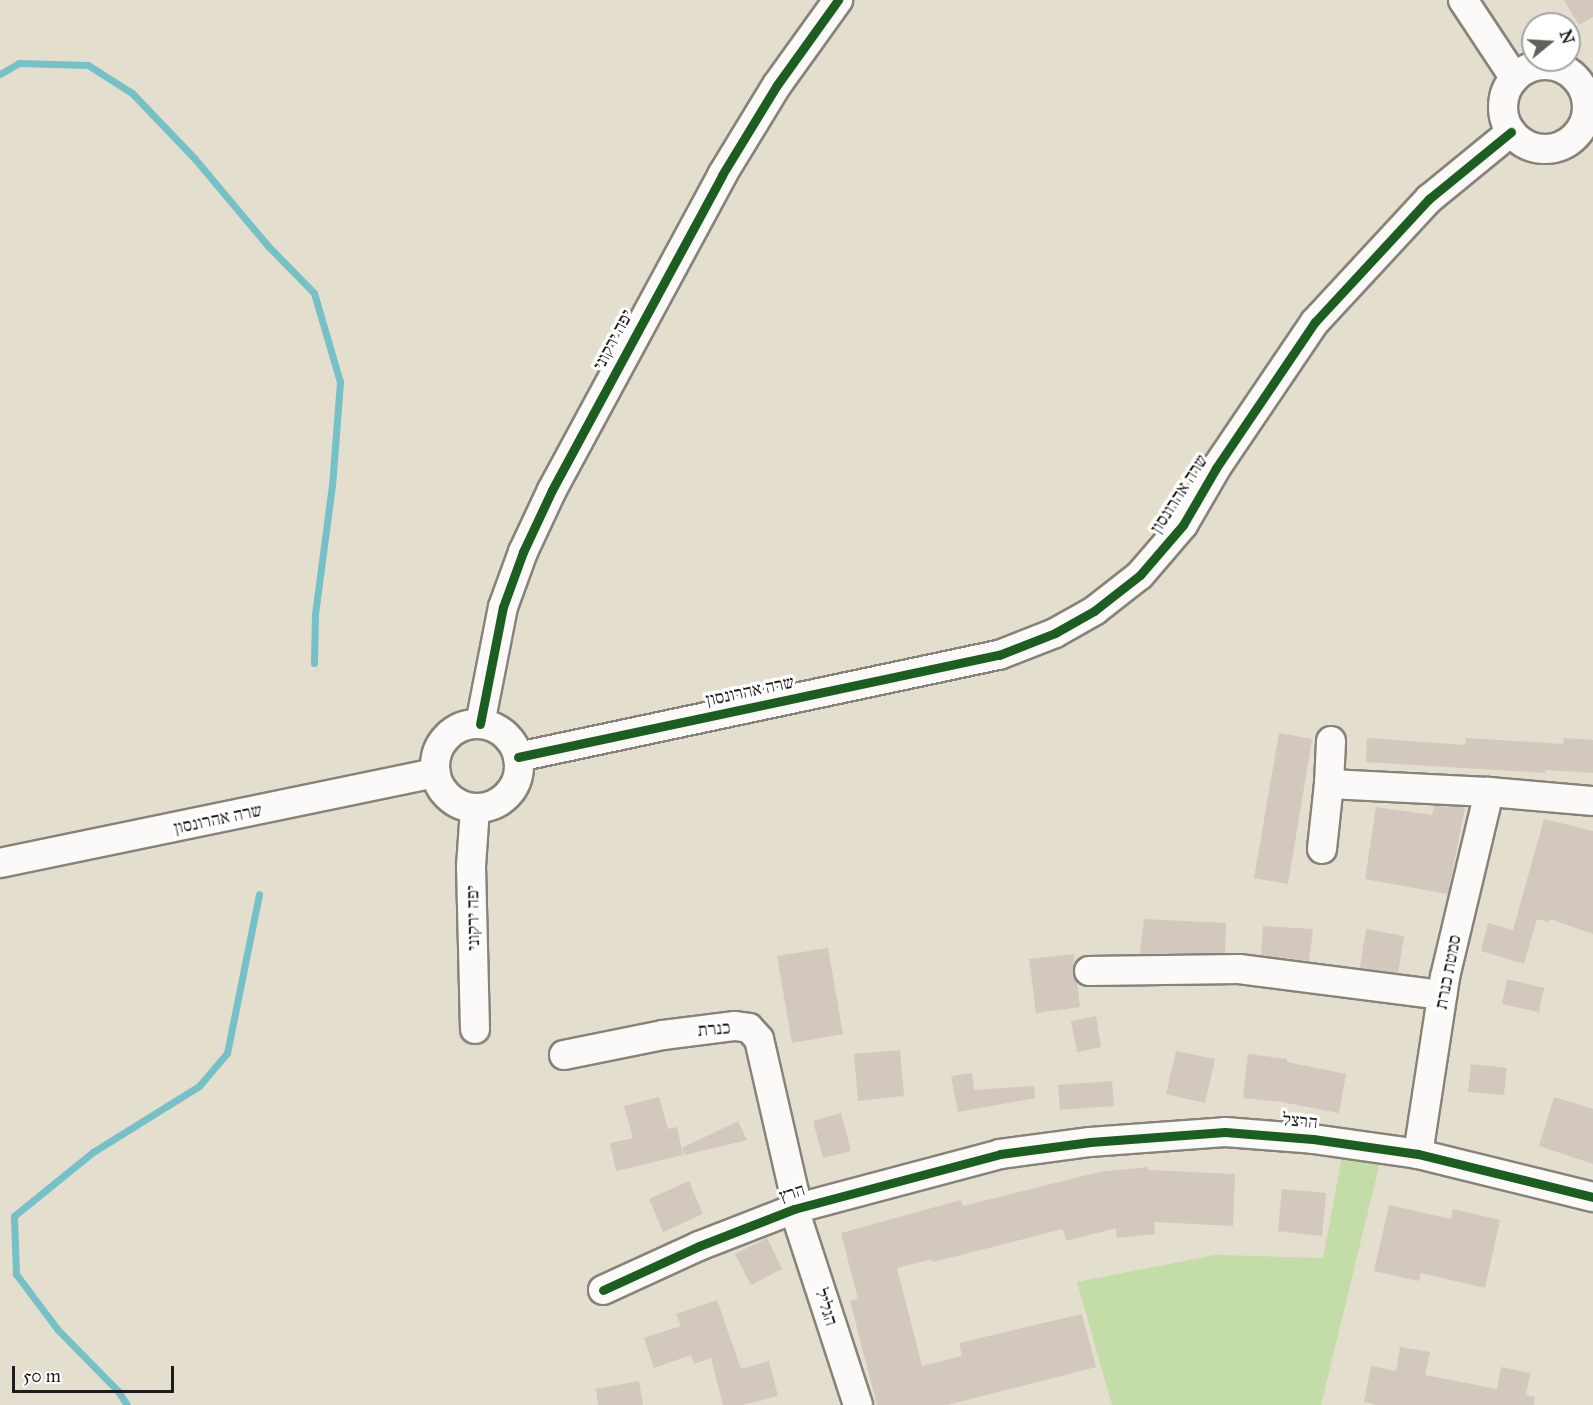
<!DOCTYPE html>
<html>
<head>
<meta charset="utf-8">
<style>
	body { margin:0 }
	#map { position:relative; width:1593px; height:1405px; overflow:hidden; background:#e3decd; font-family:"IM FELL Great Primer","Frank Ruhl Libre",serif }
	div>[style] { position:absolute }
	.green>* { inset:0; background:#c4dca7 }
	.stream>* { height:7px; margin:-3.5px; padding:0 3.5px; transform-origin:3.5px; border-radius:3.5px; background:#76c0c7 }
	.building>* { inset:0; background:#d3c8bd }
	.roads { filter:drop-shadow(2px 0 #86837a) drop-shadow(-2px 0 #86837a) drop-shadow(0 2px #86837a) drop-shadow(0 -2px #86837a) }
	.minor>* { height:28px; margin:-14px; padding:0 14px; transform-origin:14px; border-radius:14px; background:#fbfaf8 }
	.minor>.ring { margin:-14px; padding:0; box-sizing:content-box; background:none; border:28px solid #fbfaf8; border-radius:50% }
	.cycleway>* { height:9px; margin:-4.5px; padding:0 4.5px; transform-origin:4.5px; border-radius:4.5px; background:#1b5e20 }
	span { translate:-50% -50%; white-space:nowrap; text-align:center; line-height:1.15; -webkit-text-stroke:6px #fff; paint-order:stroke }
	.street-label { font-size:18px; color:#1c1c1c }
	.north { position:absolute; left:1521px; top:12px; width:60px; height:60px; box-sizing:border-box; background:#fff; border:2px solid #a4a4a4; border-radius:50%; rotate:72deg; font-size:16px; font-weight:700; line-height:24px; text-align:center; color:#1c1c1c }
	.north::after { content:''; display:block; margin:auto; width:21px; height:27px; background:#62605a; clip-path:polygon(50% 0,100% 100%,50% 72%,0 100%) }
	.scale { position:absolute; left:12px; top:1366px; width:162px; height:27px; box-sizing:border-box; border:3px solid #1c1c1c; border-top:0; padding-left:8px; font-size:18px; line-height:21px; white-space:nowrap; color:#1c1c1c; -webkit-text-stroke:4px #fff; paint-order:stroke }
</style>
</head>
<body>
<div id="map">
	<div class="green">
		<i style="clip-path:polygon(1342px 1157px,1380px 1162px,1321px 1405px,1112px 1405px,1077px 1282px,1215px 1255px,1323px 1258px)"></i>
	</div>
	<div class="stream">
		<i style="left:0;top:74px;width:22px;rotate:-30deg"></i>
		<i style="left:19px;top:63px;width:69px;rotate:1.7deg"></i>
		<i style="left:88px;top:65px;width:52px;rotate:32.5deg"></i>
		<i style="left:132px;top:93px;width:91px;rotate:46.3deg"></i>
		<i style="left:195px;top:159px;width:114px;rotate:50deg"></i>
		<i style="left:268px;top:246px;width:66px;rotate:45.6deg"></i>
		<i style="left:314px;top:293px;width:93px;rotate:73.7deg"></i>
		<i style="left:340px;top:382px;width:103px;rotate:94.4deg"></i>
		<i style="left:332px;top:485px;width:131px;rotate:97.5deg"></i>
		<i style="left:315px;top:615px;width:48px;rotate:91.2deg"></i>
		<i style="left:127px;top:1405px;width:17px;rotate:-123deg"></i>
		<i style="left:118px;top:1391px;width:86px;rotate:-134.5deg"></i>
		<i style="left:58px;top:1330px;width:70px;rotate:-126.9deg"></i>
		<i style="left:16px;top:1274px;width:58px;rotate:-92deg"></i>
		<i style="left:14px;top:1216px;width:102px;rotate:-39deg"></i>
		<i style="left:93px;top:1152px;width:125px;rotate:-31.9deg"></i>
		<i style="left:199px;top:1086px;width:43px;rotate:-49.7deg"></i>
		<i style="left:227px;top:1053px;width:162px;rotate:-78.6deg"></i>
	</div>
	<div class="building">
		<i style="clip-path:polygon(1564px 0,1593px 0,1593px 17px,1579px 25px)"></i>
		<i style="clip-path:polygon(1279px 733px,1312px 739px,1288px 884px,1254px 878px)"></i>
		<i style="clip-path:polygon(1367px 738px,1465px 745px,1466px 738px,1563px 744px,1564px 738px,1593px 740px,1593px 773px,1545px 770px,1545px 773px,1366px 762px)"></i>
		<i style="clip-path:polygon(1434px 806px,1465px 807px,1448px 894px,1365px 879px,1376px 807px,1432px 815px)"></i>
		<i style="clip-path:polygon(1544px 819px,1593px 831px,1593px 934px,1550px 919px,1549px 922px,1537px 919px,1524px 964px,1481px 951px,1488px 923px,1513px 930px)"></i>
		<i style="clip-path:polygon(1144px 919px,1226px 923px,1225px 953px,1140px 954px)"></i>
		<i style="clip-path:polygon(1263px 926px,1313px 929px,1309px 961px,1261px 955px)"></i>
		<i style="clip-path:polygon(1366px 929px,1404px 936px,1398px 973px,1360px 968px)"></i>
		<i style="clip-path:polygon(828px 948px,843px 1034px,792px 1043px,777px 956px)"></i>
		<i style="clip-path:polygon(1074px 954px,1073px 972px,1077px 982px,1080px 1007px,1036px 1013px,1029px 959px)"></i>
		<i style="clip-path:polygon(1507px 979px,1544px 988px,1539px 1012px,1502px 1004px)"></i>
		<i style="clip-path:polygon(1096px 1016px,1101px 1047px,1077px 1052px,1071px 1021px)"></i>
		<i style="clip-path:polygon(900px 1050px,904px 1096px,858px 1101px,854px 1054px)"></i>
		<i style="clip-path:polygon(1176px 1051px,1215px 1059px,1205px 1103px,1166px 1094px)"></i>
		<i style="clip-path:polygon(1248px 1054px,1287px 1059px,1287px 1062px,1346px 1074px,1339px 1113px,1282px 1102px,1243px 1098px)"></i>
		<i style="clip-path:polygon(1471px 1064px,1507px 1068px,1504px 1095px,1468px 1092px)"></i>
		<i style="clip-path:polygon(972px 1073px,974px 1090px,1034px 1086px,1035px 1098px,958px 1112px,951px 1076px)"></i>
		<i style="clip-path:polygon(1112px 1081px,1114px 1106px,1060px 1110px,1058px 1085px)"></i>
		<i style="clip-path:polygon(659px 1097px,668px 1129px,677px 1127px,683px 1155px,616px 1171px,610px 1143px,633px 1138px,624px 1106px)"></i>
		<i style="clip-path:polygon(1554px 1097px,1593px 1109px,1593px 1164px,1539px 1146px)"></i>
		<i style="clip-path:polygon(841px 1113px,851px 1151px,823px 1158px,813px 1121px)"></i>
		<i style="clip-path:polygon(738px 1121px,747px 1140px,685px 1155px,682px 1148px)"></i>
		<i style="clip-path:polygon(1148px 1167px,1148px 1170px,1235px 1174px,1233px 1226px,1154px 1222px,1155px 1234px,1117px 1238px,1116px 1228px,1066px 1241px,1063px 1229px,933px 1262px,932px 1259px,897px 1268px,922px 1366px,962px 1356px,959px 1343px,1082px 1314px,1096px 1367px,947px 1405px,877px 1405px,850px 1301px,858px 1299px,841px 1233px,961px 1200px,963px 1206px,1099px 1172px)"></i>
		<i style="clip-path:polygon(689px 1181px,703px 1214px,663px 1232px,649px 1199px)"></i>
		<i style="clip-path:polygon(1282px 1189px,1326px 1193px,1322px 1236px,1278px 1231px)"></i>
		<i style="clip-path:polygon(1389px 1205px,1451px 1219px,1453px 1209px,1500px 1220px,1485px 1288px,1421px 1273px,1419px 1281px,1374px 1271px)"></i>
		<i style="clip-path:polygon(767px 1238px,782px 1269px,751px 1285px,735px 1254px)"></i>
		<i style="clip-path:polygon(717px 1300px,741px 1369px,769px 1361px,778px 1396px,742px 1405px,723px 1405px,711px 1358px,694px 1364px,691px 1355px,654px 1368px,644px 1338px,681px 1326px,676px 1314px)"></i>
		<i style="clip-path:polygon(1400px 1347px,1430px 1352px,1425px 1375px,1497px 1389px,1501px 1367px,1530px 1373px,1526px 1395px,1535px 1397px,1534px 1405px,1377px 1405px,1364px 1402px,1371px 1366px,1396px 1371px)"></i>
		<i style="clip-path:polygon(639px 1381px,643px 1405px,598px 1405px,596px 1389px)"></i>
	</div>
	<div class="roads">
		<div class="minor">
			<i style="left:1463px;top:0;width:92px;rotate:56.5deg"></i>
			<i class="ring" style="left:1503px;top:65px;width:56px;height:56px"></i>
			<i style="left:480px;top:724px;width:119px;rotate:-78.9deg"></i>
			<i style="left:503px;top:607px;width:59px;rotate:-70deg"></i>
			<i style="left:523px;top:552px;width:68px;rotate:-64.9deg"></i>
			<i style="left:552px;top:490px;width:358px;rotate:-61.6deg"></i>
			<i style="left:722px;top:175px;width:105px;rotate:-58.6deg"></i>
			<i style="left:777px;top:85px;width:105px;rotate:-54.3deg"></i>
			<i class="ring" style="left:435px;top:724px;width:56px;height:56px"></i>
			<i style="left:518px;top:757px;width:492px;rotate:-12deg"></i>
			<i style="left:999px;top:655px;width:60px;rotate:-21.4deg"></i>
			<i style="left:1055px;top:633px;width:45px;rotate:-29.4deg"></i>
			<i style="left:1094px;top:611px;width:58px;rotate:-38deg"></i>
			<i style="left:1140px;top:575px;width:66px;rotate:-49.3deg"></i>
			<i style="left:1183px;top:525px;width:66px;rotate:-59.9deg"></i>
			<i style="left:1216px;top:468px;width:176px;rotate:-55.9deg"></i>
			<i style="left:1315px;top:322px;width:168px;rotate:-47.2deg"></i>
			<i style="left:1429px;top:199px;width:106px;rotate:-39.3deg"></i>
			<i style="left:1329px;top:784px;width:43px;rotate:-87.3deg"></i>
			<i style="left:475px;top:808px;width:58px;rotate:93.9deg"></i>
			<i style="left:471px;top:866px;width:163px;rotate:88.6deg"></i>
			<i style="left:1322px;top:849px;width:65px;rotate:-83.9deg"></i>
			<i style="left:1329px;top:784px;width:160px;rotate:2.9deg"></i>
			<i style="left:0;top:863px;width:445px;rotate:-11.7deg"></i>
			<i style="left:1089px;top:971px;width:150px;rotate:-0.8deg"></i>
			<i style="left:1239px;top:969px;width:205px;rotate:7.3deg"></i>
			<i style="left:564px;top:1055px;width:101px;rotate:-11.4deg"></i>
			<i style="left:663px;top:1035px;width:73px;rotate:-7.1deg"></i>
			<i style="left:735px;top:1026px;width:14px;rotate:8deg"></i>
			<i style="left:749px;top:1028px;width:15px;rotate:48deg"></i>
			<i style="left:759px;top:1039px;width:157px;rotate:77.1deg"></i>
			<i style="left:794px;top:1192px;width:17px;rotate:90deg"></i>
			<i style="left:794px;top:1209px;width:206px;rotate:71.9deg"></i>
			<i style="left:1418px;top:1154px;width:179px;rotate:-81.3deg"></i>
			<i style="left:1445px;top:977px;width:190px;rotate:-76.6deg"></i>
			<i style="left:1489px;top:792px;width:103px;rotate:5deg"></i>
			<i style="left:603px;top:1290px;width:106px;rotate:-24.6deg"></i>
			<i style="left:699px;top:1246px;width:102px;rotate:-21.3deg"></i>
			<i style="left:794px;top:1209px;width:213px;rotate:-14.9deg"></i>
			<i style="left:1000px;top:1154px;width:91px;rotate:-7.6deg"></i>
			<i style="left:1090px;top:1142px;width:135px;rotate:-4.2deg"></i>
			<i style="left:1225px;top:1132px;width:88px;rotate:4.5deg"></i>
			<i style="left:1313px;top:1139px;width:106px;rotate:8.1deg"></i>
			<i style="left:1418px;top:1154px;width:180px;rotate:13.8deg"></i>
		</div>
	</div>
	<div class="cycleway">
		<i style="left:480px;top:724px;width:119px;rotate:-78.9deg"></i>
		<i style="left:503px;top:607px;width:59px;rotate:-70deg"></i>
		<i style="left:523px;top:552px;width:68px;rotate:-64.9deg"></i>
		<i style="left:552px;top:490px;width:358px;rotate:-61.6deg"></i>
		<i style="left:722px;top:175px;width:105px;rotate:-58.6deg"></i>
		<i style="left:777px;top:85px;width:105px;rotate:-54.3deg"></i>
		<i style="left:518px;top:757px;width:492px;rotate:-12deg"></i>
		<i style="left:999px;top:655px;width:60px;rotate:-21.4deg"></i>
		<i style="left:1055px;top:633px;width:45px;rotate:-29.4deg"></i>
		<i style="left:1094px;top:611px;width:58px;rotate:-38deg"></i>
		<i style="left:1140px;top:575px;width:66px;rotate:-49.3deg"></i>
		<i style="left:1183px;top:525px;width:66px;rotate:-59.9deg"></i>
		<i style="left:1216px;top:468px;width:176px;rotate:-55.9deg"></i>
		<i style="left:1315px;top:322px;width:168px;rotate:-47.2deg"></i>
		<i style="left:1429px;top:199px;width:106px;rotate:-39.3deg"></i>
		<i style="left:603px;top:1290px;width:106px;rotate:-24.6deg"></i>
		<i style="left:699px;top:1246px;width:102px;rotate:-21.3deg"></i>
		<i style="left:794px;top:1209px;width:213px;rotate:-14.9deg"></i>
		<i style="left:1000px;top:1154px;width:91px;rotate:-7.6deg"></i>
		<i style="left:1090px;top:1142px;width:135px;rotate:-4.2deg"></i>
		<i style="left:1225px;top:1132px;width:88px;rotate:4.5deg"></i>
		<i style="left:1313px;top:1139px;width:106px;rotate:8.1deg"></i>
		<i style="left:1418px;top:1154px;width:180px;rotate:13.8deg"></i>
	</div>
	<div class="street-label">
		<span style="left:613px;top:340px;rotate:-62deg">יפה ירקוני</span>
		<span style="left:1179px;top:494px;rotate:-57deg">שרה אהרונסון</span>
		<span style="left:750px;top:691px;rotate:-12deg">שרה אהרונסון</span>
		<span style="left:218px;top:819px;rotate:-12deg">שרה אהרונסון</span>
		<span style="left:473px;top:918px;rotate:-91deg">יפה ירקוני</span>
		<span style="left:1448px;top:972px;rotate:-79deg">סמטת כנרת</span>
		<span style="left:714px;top:1029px;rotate:-5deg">כנרת</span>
		<span style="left:1300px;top:1121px;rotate:5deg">הרצל</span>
		<span style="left:792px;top:1193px;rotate:-18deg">הרץ</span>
		<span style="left:826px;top:1307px;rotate:72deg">הגליל</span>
	</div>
	<div class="north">N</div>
	<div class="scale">50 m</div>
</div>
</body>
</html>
